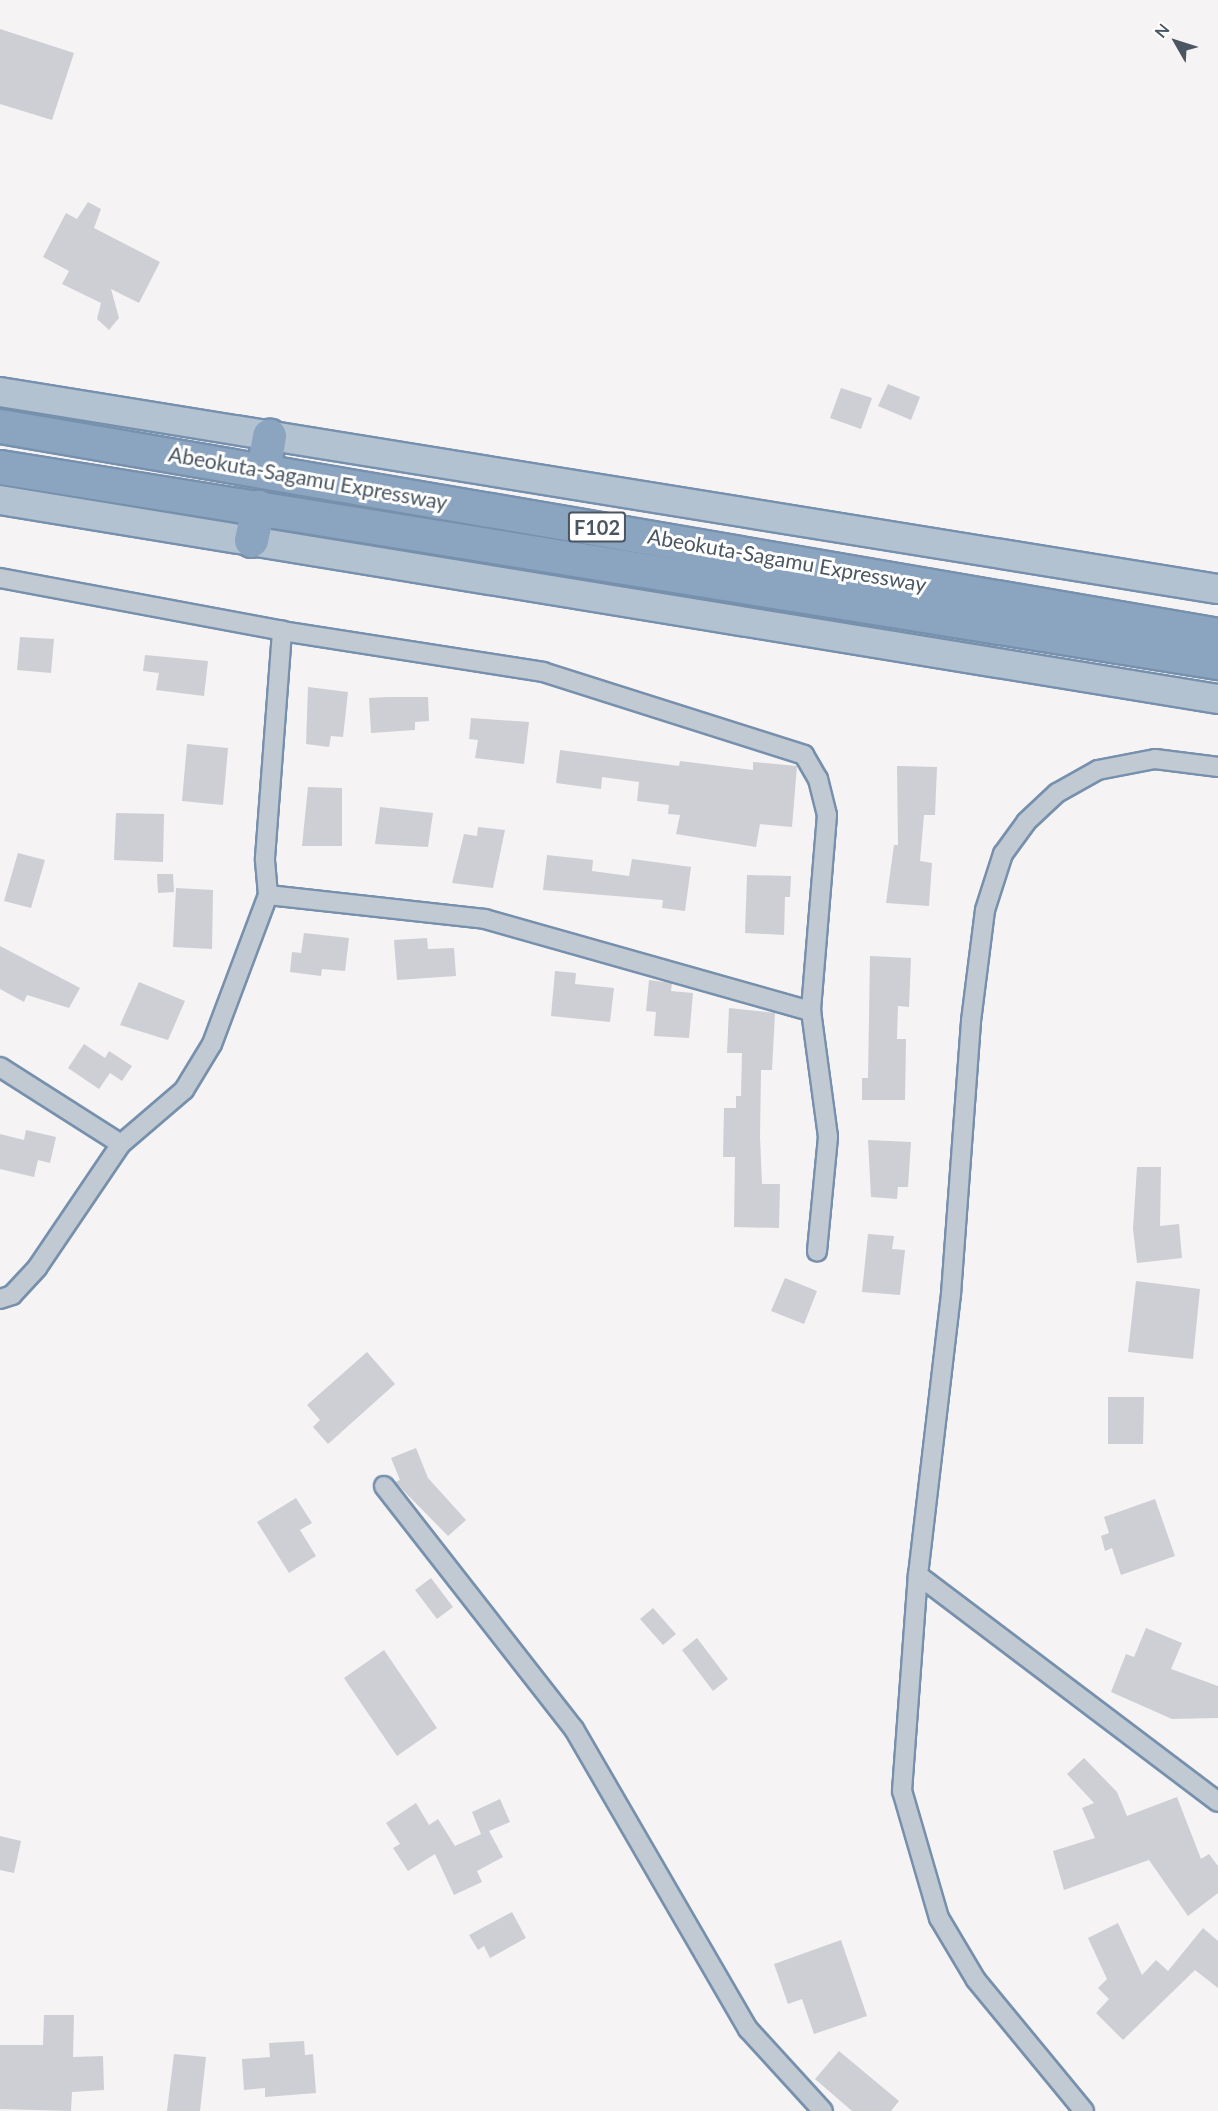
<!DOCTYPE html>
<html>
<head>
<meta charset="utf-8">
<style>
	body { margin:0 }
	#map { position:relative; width:1218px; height:2111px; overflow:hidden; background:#f5f3f3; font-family:Lato,sans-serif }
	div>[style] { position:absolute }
	.building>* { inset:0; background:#cdcfd5 }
	.roads { filter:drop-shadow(2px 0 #7690ad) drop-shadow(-2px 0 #7690ad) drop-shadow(0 2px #7690ad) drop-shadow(0 -2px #7690ad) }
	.street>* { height:18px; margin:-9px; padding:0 9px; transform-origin:9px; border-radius:9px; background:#c1cad2 }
	.primary>* { height:28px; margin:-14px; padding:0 14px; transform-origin:14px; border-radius:14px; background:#b3c2d1 }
	.highway>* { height:33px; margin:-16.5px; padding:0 16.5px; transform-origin:16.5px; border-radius:16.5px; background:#8ba5c1 }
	span { translate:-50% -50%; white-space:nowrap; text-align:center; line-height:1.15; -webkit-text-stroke:6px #fff; paint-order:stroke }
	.shield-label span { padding:2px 4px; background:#fff; border:2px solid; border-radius:4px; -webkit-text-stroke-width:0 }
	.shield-label { font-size:20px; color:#4a5661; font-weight:700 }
	.street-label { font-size:21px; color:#4a5661 }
	.north { position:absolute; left:1146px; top:12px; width:60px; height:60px; -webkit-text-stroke:4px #fff; paint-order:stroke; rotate:309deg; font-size:16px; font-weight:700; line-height:24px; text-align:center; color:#4a5661 }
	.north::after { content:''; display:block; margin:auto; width:21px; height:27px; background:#4a5661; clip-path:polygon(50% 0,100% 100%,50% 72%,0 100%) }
</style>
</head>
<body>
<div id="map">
	<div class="building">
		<i style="clip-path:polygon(0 29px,74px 53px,52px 120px,0 104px)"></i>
		<i style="clip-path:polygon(88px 202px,101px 209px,94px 228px,160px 262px,139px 303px,111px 289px,119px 318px,109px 330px,97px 319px,101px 303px,62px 284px,69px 271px,43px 257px,66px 213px,77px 219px)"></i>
		<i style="clip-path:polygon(888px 384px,920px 397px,911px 420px,878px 406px)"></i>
		<i style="clip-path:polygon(841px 388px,872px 398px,861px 429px,830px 418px)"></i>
		<i style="clip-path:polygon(20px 637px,54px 639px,51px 673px,17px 670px)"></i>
		<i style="clip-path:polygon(145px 655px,208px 661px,204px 696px,156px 690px,159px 673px,143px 671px)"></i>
		<i style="clip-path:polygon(308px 687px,348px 692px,343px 737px,331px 736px,329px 747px,306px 744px)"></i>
		<i style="clip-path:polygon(387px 697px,428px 697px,429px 721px,415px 722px,415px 730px,371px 733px,369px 698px)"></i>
		<i style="clip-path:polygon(471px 718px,529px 722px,524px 764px,475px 758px,478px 740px,469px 739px)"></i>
		<i style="clip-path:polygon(187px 744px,228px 748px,223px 805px,182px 801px)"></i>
		<i style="clip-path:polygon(560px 750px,679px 766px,680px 761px,753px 770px,753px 762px,797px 766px,792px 827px,760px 824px,756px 847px,676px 834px,680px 815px,668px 814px,669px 805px,637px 801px,639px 782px,602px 777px,601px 789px,556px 783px)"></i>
		<i style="clip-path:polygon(897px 766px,937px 767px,935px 815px,924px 815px,920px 861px,932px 863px,929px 906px,886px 903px,894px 845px,898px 845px)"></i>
		<i style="clip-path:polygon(308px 787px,342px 788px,342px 846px,302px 846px)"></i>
		<i style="clip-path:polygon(380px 807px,433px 813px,428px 847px,375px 844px)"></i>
		<i style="clip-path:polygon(116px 813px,164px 814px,163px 862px,114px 860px)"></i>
		<i style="clip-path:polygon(478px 827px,505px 830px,493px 888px,452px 883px,464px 834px,477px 836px)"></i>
		<i style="clip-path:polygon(18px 853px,45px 860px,31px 908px,4px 901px)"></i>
		<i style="clip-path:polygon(547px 855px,593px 860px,592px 871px,629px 876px,632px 859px,691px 867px,685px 911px,662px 908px,663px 900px,543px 890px)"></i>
		<i style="clip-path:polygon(157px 874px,173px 874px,174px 892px,158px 893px)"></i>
		<i style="clip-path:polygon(747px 875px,791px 876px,790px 897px,785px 897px,784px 935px,745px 933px)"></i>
		<i style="clip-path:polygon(176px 888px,213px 890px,212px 949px,173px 947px)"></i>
		<i style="clip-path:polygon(304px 933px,349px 938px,345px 971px,322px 969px,321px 976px,290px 972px,292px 952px,301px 953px)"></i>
		<i style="clip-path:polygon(427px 938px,428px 949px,454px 948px,456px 976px,397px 980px,394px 940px)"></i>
		<i style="clip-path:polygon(0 946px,80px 988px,69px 1008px,27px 995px,24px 1002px,0 989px)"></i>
		<i style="clip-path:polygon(870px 956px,911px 958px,909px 1007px,898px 1006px,897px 1039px,906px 1039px,905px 1100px,862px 1100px,862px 1078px,868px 1078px)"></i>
		<i style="clip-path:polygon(555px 971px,576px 973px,575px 984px,614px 988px,610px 1022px,551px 1016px)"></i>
		<i style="clip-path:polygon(649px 980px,672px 983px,671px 991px,693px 993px,689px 1038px,654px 1036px,656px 1012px,646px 1011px)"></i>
		<i style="clip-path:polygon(139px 982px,185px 1001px,168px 1040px,120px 1025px)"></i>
		<i style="clip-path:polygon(729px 1008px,775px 1013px,772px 1070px,761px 1070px,760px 1137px,762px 1184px,780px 1184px,779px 1228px,734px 1227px,735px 1157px,723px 1157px,724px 1108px,736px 1108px,736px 1096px,741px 1096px,742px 1053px,727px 1053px)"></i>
		<i style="clip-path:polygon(84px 1044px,105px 1058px,109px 1051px,132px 1066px,122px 1081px,110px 1073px,99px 1089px,68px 1068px)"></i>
		<i style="clip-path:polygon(26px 1130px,56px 1137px,50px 1163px,38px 1160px,34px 1177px,0 1169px,0 1134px,24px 1140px)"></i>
		<i style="clip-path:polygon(868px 1140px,911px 1142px,908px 1187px,898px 1187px,897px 1199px,871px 1197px)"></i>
		<i style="clip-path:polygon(1137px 1167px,1161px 1167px,1160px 1226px,1179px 1224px,1182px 1258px,1137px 1263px,1133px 1229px)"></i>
		<i style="clip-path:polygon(868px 1234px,894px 1236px,892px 1249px,905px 1250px,900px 1295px,862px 1292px)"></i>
		<i style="clip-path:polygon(785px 1278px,817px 1291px,804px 1324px,771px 1311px)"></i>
		<i style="clip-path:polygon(1136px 1281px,1200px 1289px,1193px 1359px,1128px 1352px)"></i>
		<i style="clip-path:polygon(367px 1352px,395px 1384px,328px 1444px,313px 1427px,320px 1420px,307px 1405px)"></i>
		<i style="clip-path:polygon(1108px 1397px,1144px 1397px,1143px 1444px,1108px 1444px)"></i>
		<i style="clip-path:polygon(416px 1448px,428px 1478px,466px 1520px,448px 1536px,395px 1482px,400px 1480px,391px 1458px)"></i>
		<i style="clip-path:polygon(296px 1498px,312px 1523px,300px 1530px,316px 1556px,289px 1573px,257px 1522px)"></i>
		<i style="clip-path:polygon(1155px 1499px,1175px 1556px,1121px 1575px,1112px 1548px,1105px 1551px,1101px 1536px,1109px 1533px,1104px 1517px)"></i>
		<i style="clip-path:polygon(431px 1578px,453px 1607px,437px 1619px,415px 1590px)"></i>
		<i style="clip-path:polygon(653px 1608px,676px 1634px,663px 1645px,640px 1619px)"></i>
		<i style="clip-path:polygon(1146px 1628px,1182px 1643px,1171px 1669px,1218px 1686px,1218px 1718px,1172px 1719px,1111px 1692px,1126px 1654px,1134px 1657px)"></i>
		<i style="clip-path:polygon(697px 1638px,728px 1679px,713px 1691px,682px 1650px)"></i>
		<i style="clip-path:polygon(384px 1650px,437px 1728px,397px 1756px,344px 1678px)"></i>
		<i style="clip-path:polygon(1084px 1758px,1117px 1792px,1127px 1816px,1177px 1797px,1201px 1859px,1209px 1854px,1218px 1866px,1218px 1893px,1188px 1916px,1149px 1860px,1064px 1890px,1053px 1851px,1095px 1838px,1082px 1808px,1094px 1803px,1067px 1774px)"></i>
		<i style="clip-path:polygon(500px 1799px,510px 1822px,489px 1831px,503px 1857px,477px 1871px,482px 1882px,454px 1895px,435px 1854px,408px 1871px,393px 1848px,400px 1844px,386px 1823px,416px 1803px,429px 1825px,438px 1819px,455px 1846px,488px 1831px,481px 1834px,472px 1812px)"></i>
		<i style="clip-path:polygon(0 1836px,21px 1841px,14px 1873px,0 1870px)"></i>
		<i style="clip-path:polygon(512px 1912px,526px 1938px,490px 1958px,484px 1946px,478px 1950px,469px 1935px)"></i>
		<i style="clip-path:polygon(1118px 1923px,1142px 1975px,1156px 1960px,1168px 1971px,1203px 1928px,1218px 1941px,1218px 1988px,1195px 1970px,1123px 2040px,1096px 2013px,1109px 1999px,1098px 1988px,1107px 1979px,1088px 1938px)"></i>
		<i style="clip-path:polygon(841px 1940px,867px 2016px,814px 2034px,802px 1999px,788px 2004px,774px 1964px)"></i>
		<i style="clip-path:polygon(44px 2015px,74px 2015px,73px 2057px,103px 2056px,104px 2090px,72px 2092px,71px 2111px,0 2109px,0 2045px,43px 2045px)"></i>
		<i style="clip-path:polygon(304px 2041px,305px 2055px,313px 2054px,316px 2093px,265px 2097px,265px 2088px,244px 2090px,242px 2059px,270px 2057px,269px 2043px)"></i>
		<i style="clip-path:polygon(839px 2051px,899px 2101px,891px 2111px,852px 2111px,815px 2079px)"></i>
		<i style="clip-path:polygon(174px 2054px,206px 2057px,200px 2111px,167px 2111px)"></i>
	</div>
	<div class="roads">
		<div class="street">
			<i style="left:0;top:578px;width:287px;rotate:10.6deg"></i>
			<i style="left:282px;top:631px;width:264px;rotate:8.9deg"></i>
			<i style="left:543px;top:672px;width:274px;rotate:17.6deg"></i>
			<i style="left:804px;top:755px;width:28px;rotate:60deg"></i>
			<i style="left:818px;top:779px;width:37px;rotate:76deg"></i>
			<i style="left:827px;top:815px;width:197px;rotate:94.7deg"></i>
			<i style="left:811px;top:1011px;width:127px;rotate:82.3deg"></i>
			<i style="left:828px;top:1137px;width:115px;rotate:95.5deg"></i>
			<i style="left:268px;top:895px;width:218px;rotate:6.3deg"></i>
			<i style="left:485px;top:919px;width:339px;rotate:15.8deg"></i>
			<i style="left:0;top:1067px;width:143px;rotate:32.5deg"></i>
			<i style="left:0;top:1299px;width:13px;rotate:-18deg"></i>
			<i style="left:12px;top:1295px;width:37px;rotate:-47deg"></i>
			<i style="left:37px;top:1268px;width:150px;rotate:-55.9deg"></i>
			<i style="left:121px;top:1144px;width:83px;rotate:-40.6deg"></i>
			<i style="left:184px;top:1090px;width:54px;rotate:-58.7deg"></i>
			<i style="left:212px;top:1044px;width:159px;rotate:-69.4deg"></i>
			<i style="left:268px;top:895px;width:37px;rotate:-95deg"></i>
			<i style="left:265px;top:858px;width:228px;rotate:-85.7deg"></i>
			<i style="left:384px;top:1486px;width:308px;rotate:52deg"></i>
			<i style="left:574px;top:1729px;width:347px;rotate:59.9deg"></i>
			<i style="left:748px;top:2029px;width:111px;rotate:47.6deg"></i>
			<i style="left:918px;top:1575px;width:376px;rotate:37.1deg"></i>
			<i style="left:1084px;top:2111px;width:170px;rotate:-129.5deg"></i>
			<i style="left:976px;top:1980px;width:72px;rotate:-120.8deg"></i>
			<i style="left:939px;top:1918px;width:132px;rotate:-106.2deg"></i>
			<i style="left:902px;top:1791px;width:217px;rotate:-85.8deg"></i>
			<i style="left:918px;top:1575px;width:283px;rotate:-83.3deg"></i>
			<i style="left:951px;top:1294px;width:274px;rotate:-85.8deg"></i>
			<i style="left:971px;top:1021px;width:112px;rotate:-82.8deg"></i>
			<i style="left:985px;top:910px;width:59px;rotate:-72.2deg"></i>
			<i style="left:1003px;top:854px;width:39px;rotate:-54deg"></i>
			<i style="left:1026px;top:822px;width:42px;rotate:-43.1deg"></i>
			<i style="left:1057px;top:793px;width:47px;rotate:-29.3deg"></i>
			<i style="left:1098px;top:770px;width:58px;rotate:-10.9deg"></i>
			<i style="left:1155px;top:759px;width:64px;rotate:7.2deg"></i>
		</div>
		<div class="primary">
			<i style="left:0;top:392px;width:1234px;rotate:9.19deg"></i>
			<i style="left:0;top:500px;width:1234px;rotate:9.28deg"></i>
		</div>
		<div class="highway">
			<i style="left:0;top:426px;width:1236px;rotate:9.74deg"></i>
			<i style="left:0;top:467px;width:1234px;rotate:9.1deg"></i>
			<i style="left:263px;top:470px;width:35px;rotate:-80deg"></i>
			<i style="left:251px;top:540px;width:34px;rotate:-78deg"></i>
		</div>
	</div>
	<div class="shield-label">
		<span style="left:597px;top:527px">F102</span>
	</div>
	<div class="street-label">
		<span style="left:308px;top:478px;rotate:10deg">Abeokuta-Sagamu Expressway</span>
		<span style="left:787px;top:560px;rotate:10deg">Abeokuta-Sagamu Expressway</span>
	</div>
	<div class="north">N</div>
</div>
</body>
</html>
